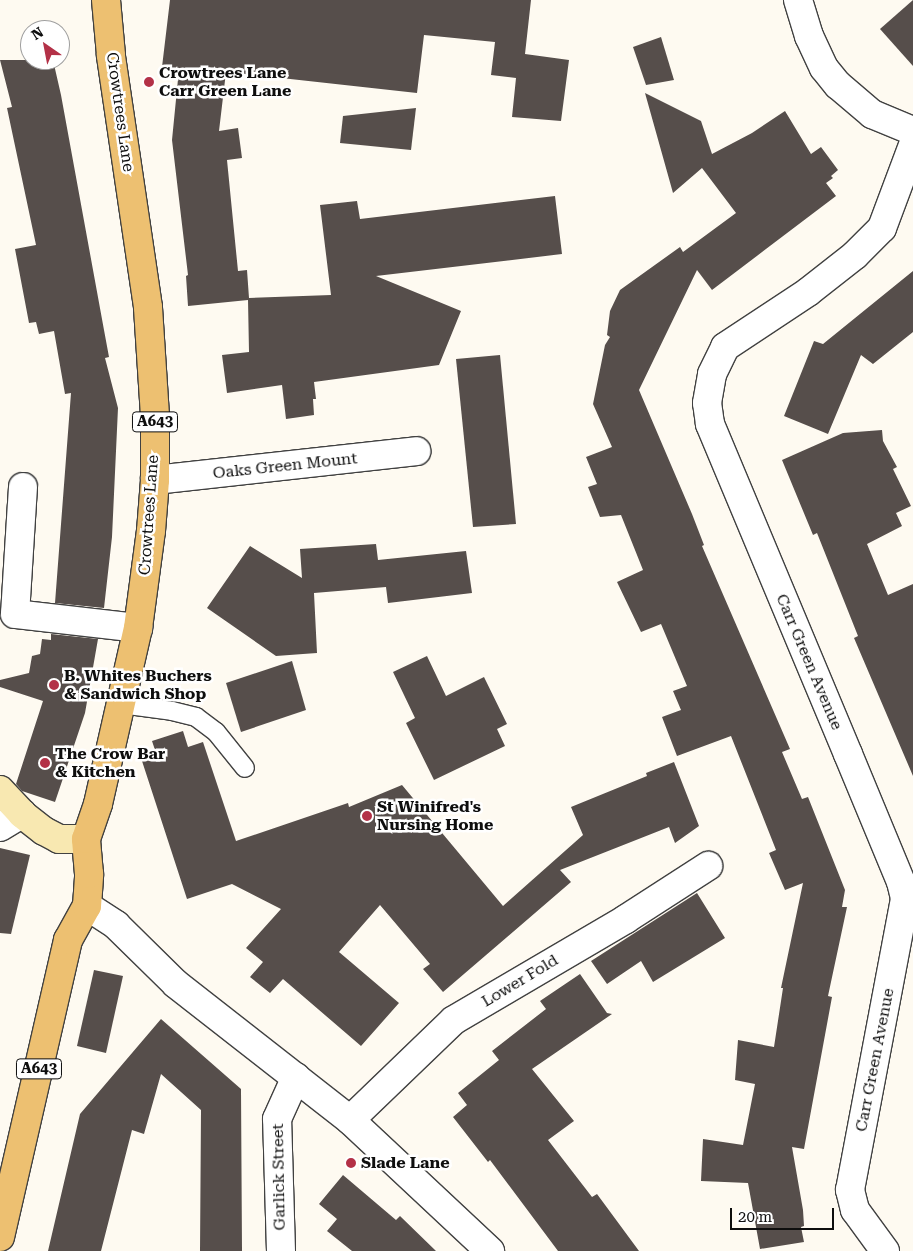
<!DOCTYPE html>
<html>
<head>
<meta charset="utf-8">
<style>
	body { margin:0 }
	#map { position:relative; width:913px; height:1251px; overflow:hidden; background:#fefaf1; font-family:"Roboto Serif",serif }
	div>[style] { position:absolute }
	.building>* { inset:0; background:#564e4b }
	.roads { filter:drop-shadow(1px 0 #414141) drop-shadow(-1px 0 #414141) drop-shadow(0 1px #414141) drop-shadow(0 -1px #414141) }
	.lane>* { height:18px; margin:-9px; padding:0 9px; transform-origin:9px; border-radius:9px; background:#fff }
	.street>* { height:28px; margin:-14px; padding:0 14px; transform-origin:14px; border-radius:14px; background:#fff }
	.secondary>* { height:28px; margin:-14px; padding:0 14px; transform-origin:14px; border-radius:14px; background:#f8e8b1 }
	.primary>* { height:28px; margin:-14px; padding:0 14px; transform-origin:14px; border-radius:14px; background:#edc071 }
	.dots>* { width:14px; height:14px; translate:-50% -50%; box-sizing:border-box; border:2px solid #fff; border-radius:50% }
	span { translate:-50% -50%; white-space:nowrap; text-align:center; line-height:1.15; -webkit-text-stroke:5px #fff; paint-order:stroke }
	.shield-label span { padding:1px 4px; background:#fff; border:1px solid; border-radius:4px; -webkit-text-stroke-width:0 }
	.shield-label { font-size:15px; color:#0e0e0e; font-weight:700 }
	.poi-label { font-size:16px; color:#0e0e0e; font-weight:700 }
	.left { translate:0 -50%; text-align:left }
	.street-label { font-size:16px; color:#0e0e0e }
	.north { position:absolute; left:20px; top:20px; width:50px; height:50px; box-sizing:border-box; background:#fff; border:1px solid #9f9f9f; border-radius:50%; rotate:327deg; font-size:14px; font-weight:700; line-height:20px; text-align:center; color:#0e0e0e }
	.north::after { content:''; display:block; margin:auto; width:18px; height:22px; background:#b33147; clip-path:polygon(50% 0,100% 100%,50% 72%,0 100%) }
	.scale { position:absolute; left:730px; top:1208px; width:104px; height:22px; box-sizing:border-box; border:2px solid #0e0e0e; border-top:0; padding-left:6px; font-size:15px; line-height:18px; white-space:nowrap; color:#0e0e0e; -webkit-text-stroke:4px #fff; paint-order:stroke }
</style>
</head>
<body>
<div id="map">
	<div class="building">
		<i style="clip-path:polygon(170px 0,531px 0,525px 54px,569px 60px,561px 121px,512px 117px,516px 78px,491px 75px,495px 42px,424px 35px,417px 93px,226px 72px,219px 131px,238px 128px,242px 158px,227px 160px,238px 271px,247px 270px,249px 298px,331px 295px,320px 205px,357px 201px,360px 219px,555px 196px,562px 254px,376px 276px,461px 311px,439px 365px,314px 382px,316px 399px,313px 399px,314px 415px,286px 419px,282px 385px,227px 393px,222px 355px,249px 352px,248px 300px,188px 306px,186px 276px,188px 275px,172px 140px,179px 69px,162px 67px)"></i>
		<i style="clip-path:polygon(913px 0,913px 66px,880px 29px)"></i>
		<i style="clip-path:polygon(661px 37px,674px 80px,646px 85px,633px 47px)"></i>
		<i style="clip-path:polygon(0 60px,53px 60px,61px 95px,104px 330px,109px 357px,105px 358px,118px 408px,112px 537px,104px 608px,55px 603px,71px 393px,65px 394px,54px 331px,39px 334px,36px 322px,29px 323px,15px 249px,36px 245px,7px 108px,12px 107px)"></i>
		<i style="clip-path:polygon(645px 93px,701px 121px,712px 154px,752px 133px,785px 111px,811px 154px,821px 147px,838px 170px,831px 176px,833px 178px,826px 183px,836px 196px,712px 290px,697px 270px,639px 390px,692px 514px,704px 545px,702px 546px,790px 749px,782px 752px,802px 799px,808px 797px,845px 890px,842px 907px,847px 907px,828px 996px,832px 997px,804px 1149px,792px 1147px,803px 1210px,804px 1226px,801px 1227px,804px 1242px,760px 1249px,748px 1183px,701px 1181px,703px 1139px,743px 1145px,755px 1084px,735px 1080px,738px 1040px,774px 1047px,783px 988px,781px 988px,803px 883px,785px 890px,769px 853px,776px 850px,731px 736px,677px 756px,662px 717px,681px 710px,673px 691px,687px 686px,661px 624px,641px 632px,617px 582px,643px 570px,621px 515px,600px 517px,588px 487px,597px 484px,586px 457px,612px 447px,593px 404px,605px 345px,610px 337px,607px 335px,610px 311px,620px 290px,680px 247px,683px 252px,736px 213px,702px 168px,673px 193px)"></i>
		<i style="clip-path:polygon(416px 108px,411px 150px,340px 143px,343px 116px)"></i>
		<i style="clip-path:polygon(913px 271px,913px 332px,873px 364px,861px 355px,828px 434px,784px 416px,814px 341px,823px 344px)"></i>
		<i style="clip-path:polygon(500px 355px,516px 524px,473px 527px,456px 359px)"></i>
		<i style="clip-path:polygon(882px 430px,883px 441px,897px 467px,893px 469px,911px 506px,896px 513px,902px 526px,867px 544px,888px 595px,913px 584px,913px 776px,854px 638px,858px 636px,817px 533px,813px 535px,782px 460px,843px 433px)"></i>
		<i style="clip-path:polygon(376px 544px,378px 560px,466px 551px,472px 593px,388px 603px,386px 587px,314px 593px,317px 653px,303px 654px,276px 656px,207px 608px,250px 546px,302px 578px,300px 549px)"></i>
		<i style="clip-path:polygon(51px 634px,98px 639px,85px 713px,55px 802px,22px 791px,16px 784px,43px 701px,0 687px,0 680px,29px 673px,32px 656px,40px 654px,42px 639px,51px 640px)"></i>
		<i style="clip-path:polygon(427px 656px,446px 696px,484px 677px,507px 724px,497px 729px,505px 746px,434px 780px,406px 723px,415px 718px,393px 672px)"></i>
		<i style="clip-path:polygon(292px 661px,306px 710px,241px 732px,226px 683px)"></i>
		<i style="clip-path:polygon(183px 731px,188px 747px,203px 742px,236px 841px,348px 803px,349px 807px,402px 785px,503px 906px,583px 835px,571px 807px,647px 776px,646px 773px,674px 762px,699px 826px,675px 843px,669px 827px,560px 870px,571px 882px,443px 992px,423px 969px,430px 964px,380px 905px,339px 952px,399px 1003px,361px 1046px,283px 979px,270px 993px,250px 977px,263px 962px,246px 948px,281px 909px,232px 884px,187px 899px,142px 761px,157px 756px,152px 741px)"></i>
		<i style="clip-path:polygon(0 848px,30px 855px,11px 934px,0 933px)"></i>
		<i style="clip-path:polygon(697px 893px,725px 938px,653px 982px,641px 961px,607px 984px,591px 961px)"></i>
		<i style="clip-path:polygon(94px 970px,123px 976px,106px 1053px,77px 1046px)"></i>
		<i style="clip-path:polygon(580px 974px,607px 1013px,612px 1014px,532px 1069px,574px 1121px,548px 1140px,592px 1197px,597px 1194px,639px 1251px,558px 1251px,490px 1160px,488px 1162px,453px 1117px,467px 1105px,458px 1093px,499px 1060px,492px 1051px,546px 1009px,540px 1001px)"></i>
		<i style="clip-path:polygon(161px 1019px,241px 1089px,242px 1251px,200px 1251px,201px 1110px,161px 1074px,144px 1134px,132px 1130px,101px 1251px,48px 1251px,80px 1114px)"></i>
		<i style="clip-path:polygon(343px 1175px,396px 1220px,400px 1216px,436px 1251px,352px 1251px,327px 1231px,337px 1219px,319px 1204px)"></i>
	</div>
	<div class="roads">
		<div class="lane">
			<i style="left:121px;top:704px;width:51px;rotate:7.8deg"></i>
			<i style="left:172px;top:711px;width:25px;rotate:14deg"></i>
			<i style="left:196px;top:717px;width:25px;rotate:37deg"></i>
			<i style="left:216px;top:732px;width:46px;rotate:51.1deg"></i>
		</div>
		<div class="street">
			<i style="left:798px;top:0;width:38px;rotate:73deg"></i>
			<i style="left:809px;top:36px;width:35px;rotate:65deg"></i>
			<i style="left:824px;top:68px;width:22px;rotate:51deg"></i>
			<i style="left:838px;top:85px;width:45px;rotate:40.5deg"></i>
			<i style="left:872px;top:114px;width:44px;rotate:22.5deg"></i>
			<i style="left:155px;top:480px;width:263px;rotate:-6.3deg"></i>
			<i style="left:23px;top:487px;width:127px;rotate:93.6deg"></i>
			<i style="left:15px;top:614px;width:124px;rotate:6.5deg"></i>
			<i style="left:0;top:827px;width:26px;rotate:-31deg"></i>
			<i style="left:87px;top:906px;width:35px;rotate:33deg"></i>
			<i style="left:116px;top:925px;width:84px;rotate:44.5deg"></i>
			<i style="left:176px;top:984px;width:221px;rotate:38deg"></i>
			<i style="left:350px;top:1120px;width:192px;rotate:43.1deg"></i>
			<i style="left:350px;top:1120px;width:144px;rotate:-43.9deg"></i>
			<i style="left:454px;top:1020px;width:199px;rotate:-30.4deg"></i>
			<i style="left:626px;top:919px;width:98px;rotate:-32.9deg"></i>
			<i style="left:281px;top:1251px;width:132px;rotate:-91.7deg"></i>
			<i style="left:277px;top:1119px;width:46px;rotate:-65.7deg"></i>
			<i style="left:885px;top:1251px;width:51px;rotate:-126.2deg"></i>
			<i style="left:855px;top:1210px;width:21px;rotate:-104deg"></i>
			<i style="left:850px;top:1190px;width:297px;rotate:-79.3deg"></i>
			<i style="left:905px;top:898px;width:16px;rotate:-104deg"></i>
			<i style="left:901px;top:882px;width:139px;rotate:-112.5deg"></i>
			<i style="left:848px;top:754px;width:358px;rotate:-112.7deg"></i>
			<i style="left:710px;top:424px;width:21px;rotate:-98deg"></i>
			<i style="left:707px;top:403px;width:29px;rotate:-80deg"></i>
			<i style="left:712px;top:374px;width:30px;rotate:-64deg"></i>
			<i style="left:725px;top:347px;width:100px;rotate:-33.5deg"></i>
			<i style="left:808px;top:292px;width:60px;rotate:-38.2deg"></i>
			<i style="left:855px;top:255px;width:38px;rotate:-45deg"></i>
			<i style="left:882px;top:228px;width:89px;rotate:-69.5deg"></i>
		</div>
		<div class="secondary">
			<i style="left:0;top:790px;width:33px;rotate:47deg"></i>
			<i style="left:22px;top:814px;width:28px;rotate:38deg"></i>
			<i style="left:44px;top:831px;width:17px;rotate:28deg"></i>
			<i style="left:59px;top:839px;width:27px"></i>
		</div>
		<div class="primary">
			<i style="left:0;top:1237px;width:305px;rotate:-77.1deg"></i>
			<i style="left:68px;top:940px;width:39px;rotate:-61deg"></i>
			<i style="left:87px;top:906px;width:32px;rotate:-86deg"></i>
			<i style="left:89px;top:874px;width:35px;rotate:-95deg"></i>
			<i style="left:86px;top:839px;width:37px;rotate:-71deg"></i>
			<i style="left:98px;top:804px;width:180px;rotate:-77.2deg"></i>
			<i style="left:138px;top:628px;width:98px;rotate:-82.4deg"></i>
			<i style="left:151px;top:531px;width:51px;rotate:-85.5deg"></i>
			<i style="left:155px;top:480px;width:64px;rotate:-90deg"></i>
			<i style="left:155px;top:416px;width:109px;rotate:-93.7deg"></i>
			<i style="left:148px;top:307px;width:255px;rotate:-98.4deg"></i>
			<i style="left:111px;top:55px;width:55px;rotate:-95.2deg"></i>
		</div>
	</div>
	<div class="dots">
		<i style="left:149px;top:82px;background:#b33147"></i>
		<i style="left:54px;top:685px;background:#b33147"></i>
		<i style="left:45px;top:763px;background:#b33147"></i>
		<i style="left:367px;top:816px;background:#b33147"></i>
		<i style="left:351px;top:1163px;background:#b33147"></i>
	</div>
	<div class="shield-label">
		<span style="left:155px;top:422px">A643</span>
		<span style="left:39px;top:1069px">A643</span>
	</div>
	<div class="poi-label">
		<span class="left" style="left:159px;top:82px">Crowtrees Lane<br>Carr Green Lane</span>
		<span class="left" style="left:64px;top:685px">B. Whites Buchers<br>&amp; Sandwich Shop</span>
		<span class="left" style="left:55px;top:763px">The Crow Bar<br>&amp; Kitchen</span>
		<span class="left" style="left:377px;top:816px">St Winifred's<br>Nursing Home</span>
		<span class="left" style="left:361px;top:1163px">Slade Lane</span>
	</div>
	<div class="street-label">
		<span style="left:120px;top:112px;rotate:82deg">Crowtrees Lane</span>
		<span style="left:285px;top:466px;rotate:-6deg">Oaks Green Mount</span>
		<span style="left:149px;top:515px;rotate:-86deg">Crowtrees Lane</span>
		<span style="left:809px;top:662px;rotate:67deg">Carr Green Avenue</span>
		<span style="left:520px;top:981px;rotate:-31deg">Lower Fold</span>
		<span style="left:875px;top:1060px;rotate:-79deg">Carr Green Avenue</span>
		<span style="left:279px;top:1177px;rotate:-91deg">Garlick Street</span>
	</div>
	<div class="north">N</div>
	<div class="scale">20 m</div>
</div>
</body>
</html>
